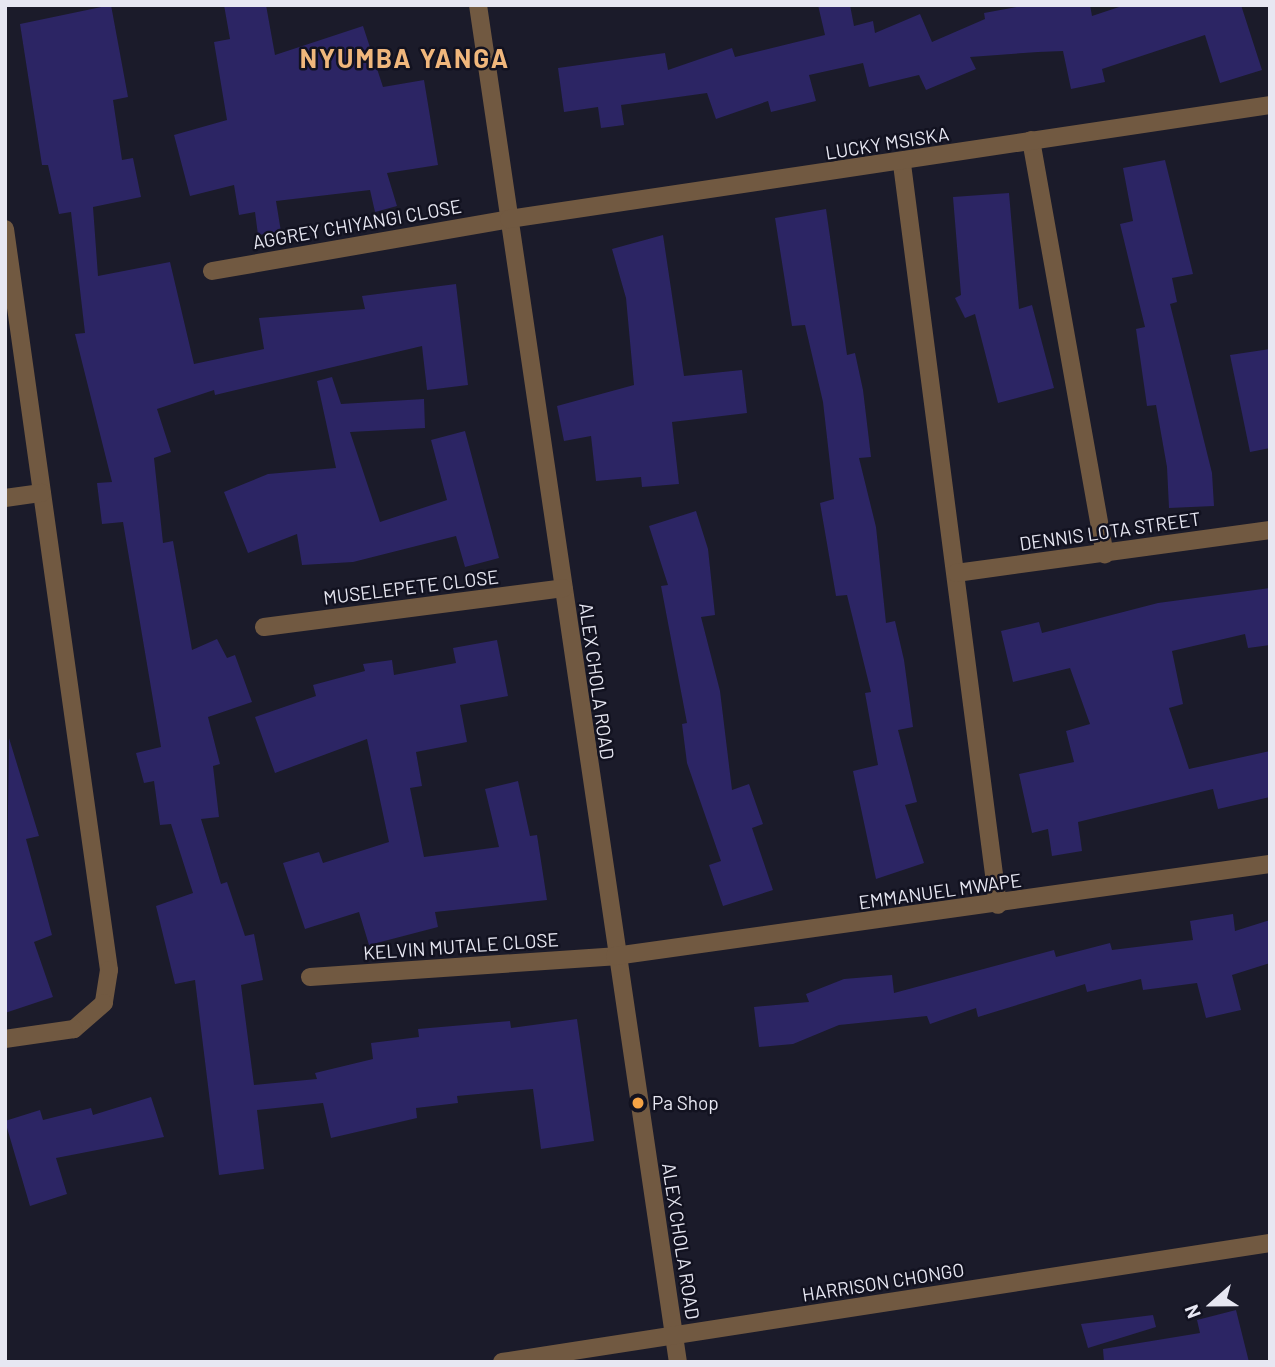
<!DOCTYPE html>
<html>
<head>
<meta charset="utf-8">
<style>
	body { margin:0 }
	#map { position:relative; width:1275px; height:1367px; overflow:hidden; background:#1b1b2a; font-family:Barlow,sans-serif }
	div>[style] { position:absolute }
	.building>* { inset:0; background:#2c2564 }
	.street>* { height:18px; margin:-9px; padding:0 9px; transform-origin:9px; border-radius:9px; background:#715941 }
	.dots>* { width:19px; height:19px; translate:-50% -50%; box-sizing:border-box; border:4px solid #121220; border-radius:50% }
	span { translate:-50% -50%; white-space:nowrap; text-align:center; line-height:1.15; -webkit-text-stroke:5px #121220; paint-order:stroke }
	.street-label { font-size:19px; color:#e7e7f2 }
	.poi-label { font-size:19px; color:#e7e7f2 }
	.left { translate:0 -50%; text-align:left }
	.district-label { font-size:26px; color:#f0b77c; font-weight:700; letter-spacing:2px }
	.frame { position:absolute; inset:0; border:7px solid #e7e7f2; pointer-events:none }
	.north { position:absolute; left:1177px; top:1269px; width:70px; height:70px; -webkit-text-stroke:5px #121220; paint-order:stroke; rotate:249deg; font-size:19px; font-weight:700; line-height:28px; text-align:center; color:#e7e7f2 }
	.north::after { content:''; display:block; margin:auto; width:24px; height:32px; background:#e7e7f2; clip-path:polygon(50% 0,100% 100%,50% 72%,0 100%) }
</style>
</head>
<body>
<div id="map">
	<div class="building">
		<i style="clip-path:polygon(111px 5px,128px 97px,113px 100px,122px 160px,133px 158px,141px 197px,93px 207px,98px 276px,170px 262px,194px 364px,264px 349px,259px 318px,365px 309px,362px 296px,456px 284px,468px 385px,427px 390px,422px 346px,215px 395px,214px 390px,157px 409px,171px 452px,154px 458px,163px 543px,173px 541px,192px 650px,217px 639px,227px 658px,235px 655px,252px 702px,208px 717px,220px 764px,213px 766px,219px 817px,201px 819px,221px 884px,227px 882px,245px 936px,254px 934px,263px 980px,241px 985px,254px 1085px,317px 1079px,315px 1073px,373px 1059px,371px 1043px,419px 1037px,418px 1029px,510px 1021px,511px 1028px,577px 1019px,594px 1141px,541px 1149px,533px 1089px,457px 1096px,458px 1103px,416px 1108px,417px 1118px,331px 1138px,323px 1103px,257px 1110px,264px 1169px,219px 1175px,195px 980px,175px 984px,156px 906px,193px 893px,171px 824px,160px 825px,154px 781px,144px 783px,136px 753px,161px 747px,123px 522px,102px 524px,97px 483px,112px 482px,75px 334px,85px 333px,71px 212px,59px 214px,48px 165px,42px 165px,20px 24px)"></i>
		<i style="clip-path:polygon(224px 5px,266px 5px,275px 55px,363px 26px,383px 87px,424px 80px,438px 165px,387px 173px,397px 206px,375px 212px,370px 190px,276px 201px,281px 232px,258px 235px,255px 212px,239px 215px,234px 185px,190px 196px,174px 135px,227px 120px,214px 42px,230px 39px)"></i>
		<i style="clip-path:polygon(818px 5px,850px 5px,854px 26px,873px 21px,875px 33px,920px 14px,932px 42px,985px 19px,984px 13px,1028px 5px,1090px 5px,1092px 16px,1125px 5px,1241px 5px,1262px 70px,1220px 83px,1205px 35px,1102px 69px,1105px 82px,1071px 89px,1063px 51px,1038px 52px,970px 57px,976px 69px,926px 90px,919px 75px,869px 87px,863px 63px,809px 75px,816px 101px,771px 112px,768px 101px,716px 119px,707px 93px,621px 105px,624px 125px,601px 128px,598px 107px,564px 112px,558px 68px,665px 53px,668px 70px,732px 48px,735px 57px,825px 35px)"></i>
		<i style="clip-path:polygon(1165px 160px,1193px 274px,1172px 278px,1177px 302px,1170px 304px,1212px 473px,1214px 506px,1169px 508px,1167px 467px,1156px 405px,1147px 406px,1136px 329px,1145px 327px,1120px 224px,1133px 221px,1123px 168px)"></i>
		<i style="clip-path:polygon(1009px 193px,1019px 309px,1032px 305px,1054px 388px,998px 403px,975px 314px,965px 318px,955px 298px,961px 295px,953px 197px)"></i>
		<i style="clip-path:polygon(826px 209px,847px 355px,855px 353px,863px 390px,871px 457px,859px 458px,876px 527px,886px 623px,895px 621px,904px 660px,913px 727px,898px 730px,917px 802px,905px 805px,924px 863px,876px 879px,853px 771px,878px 765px,865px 693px,871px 692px,847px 595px,836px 596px,820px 503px,834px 499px,823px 402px,805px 325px,792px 326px,775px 218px)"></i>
		<i style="clip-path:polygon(663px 235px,684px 376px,742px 370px,747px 413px,672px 422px,679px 484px,642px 487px,641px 477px,596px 481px,591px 436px,564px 441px,557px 406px,634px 385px,626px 298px,612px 249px)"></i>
		<i style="clip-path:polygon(1270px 349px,1270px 448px,1250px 452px,1230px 355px)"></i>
		<i style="clip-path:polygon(332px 377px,341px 404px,424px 399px,425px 428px,350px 432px,380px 522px,447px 500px,431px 440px,465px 431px,499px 558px,465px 567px,456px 536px,353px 562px,302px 565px,297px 534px,248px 553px,224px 492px,268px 474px,336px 468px,317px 381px)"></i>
		<i style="clip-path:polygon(696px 511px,708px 549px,715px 615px,701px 617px,720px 691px,732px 790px,749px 784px,763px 824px,752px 828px,773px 890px,723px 906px,709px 865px,721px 861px,687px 763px,682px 724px,687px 723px,661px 586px,668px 585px,649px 526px)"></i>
		<i style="clip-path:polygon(1270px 588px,1270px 645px,1248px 648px,1245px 634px,1172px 651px,1183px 704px,1169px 708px,1189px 769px,1270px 751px,1270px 797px,1218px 809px,1213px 789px,1078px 822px,1082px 851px,1052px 856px,1048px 829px,1032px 833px,1019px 774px,1074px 762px,1066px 731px,1090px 724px,1070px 668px,1013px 682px,1001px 631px,1039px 622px,1042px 633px,1158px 603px)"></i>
		<i style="clip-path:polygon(497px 640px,508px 696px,460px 705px,467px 742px,416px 752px,422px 786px,410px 788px,424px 857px,499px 847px,485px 789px,518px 781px,530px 836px,537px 835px,547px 900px,435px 912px,438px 927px,369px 945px,359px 912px,305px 929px,283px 863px,319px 852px,323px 863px,389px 842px,367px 739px,275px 773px,255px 717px,316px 696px,313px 685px,365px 671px,363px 664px,392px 660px,394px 675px,456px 663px,453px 648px)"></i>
		<i style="clip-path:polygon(9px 738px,39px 836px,26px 839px,52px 935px,34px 942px,53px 997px,5px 1013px)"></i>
		<i style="clip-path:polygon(1233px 914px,1235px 931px,1270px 920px,1270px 963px,1232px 975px,1241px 1010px,1206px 1018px,1197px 983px,1143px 990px,1141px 979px,1087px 992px,1085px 984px,978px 1017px,976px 1008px,930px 1024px,927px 1016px,839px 1025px,793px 1044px,759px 1047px,754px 1007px,809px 1002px,806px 994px,844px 979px,892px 975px,894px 993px,1054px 950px,1056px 957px,1110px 943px,1112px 950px,1193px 940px,1190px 921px)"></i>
		<i style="clip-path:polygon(151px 1097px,164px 1137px,56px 1158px,67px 1194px,30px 1206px,5px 1121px,40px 1110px,43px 1120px,91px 1108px,93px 1115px)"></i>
		<i style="clip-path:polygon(1236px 1310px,1249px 1362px,1104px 1362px,1103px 1349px,1200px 1333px,1197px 1320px)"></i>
		<i style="clip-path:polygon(1153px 1315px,1156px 1327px,1088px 1348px,1081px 1324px)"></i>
	</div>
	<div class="street">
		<i style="left:478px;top:5px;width:1372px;rotate:81.62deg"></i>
		<i style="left:1031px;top:140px;width:421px;rotate:79.9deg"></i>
		<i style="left:902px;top:164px;width:747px;rotate:82.62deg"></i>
		<i style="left:5px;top:229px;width:748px;rotate:82.01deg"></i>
		<i style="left:109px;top:970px;width:33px;rotate:99deg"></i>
		<i style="left:104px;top:1003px;width:40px;rotate:139deg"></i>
		<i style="left:74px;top:1029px;width:70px;rotate:171.8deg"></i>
		<i style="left:212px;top:271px;width:302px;rotate:-9.9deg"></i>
		<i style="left:509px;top:219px;width:769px;rotate:-8.52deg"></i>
		<i style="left:5px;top:498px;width:37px;rotate:-8deg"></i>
		<i style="left:956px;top:573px;width:317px;rotate:-7.8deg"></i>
		<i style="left:264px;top:627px;width:302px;rotate:-7.4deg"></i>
		<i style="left:310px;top:977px;width:306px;rotate:-3.9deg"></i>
		<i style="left:615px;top:956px;width:661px;rotate:-8deg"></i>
		<i style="left:502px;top:1362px;width:777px;rotate:-8.81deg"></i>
	</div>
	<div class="dots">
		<i style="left:638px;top:1103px;background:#f5a345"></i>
	</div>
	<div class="street-label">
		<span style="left:887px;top:143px;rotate:-9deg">LUCKY MSISKA</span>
		<span style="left:357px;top:224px;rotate:-10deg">AGGREY CHIYANGI CLOSE</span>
		<span style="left:1110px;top:531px;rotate:-8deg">DENNIS LOTA STREET</span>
		<span style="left:411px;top:587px;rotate:-7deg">MUSELEPETE CLOSE</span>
		<span style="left:597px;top:681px;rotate:82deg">ALEX CHOLA ROAD</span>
		<span style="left:940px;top:891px;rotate:-8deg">EMMANUEL MWAPE</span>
		<span style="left:461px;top:946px;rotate:-4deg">KELVIN MUTALE CLOSE</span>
		<span style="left:681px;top:1241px;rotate:81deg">ALEX CHOLA ROAD</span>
		<span style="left:883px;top:1282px;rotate:-9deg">HARRISON CHONGO</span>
	</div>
	<div class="poi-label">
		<span class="left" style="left:652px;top:1103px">Pa Shop</span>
	</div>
	<div class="district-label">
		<span style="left:405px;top:58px">NYUMBA YANGA</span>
	</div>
	<div class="frame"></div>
	<div class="north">N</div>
</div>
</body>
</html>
